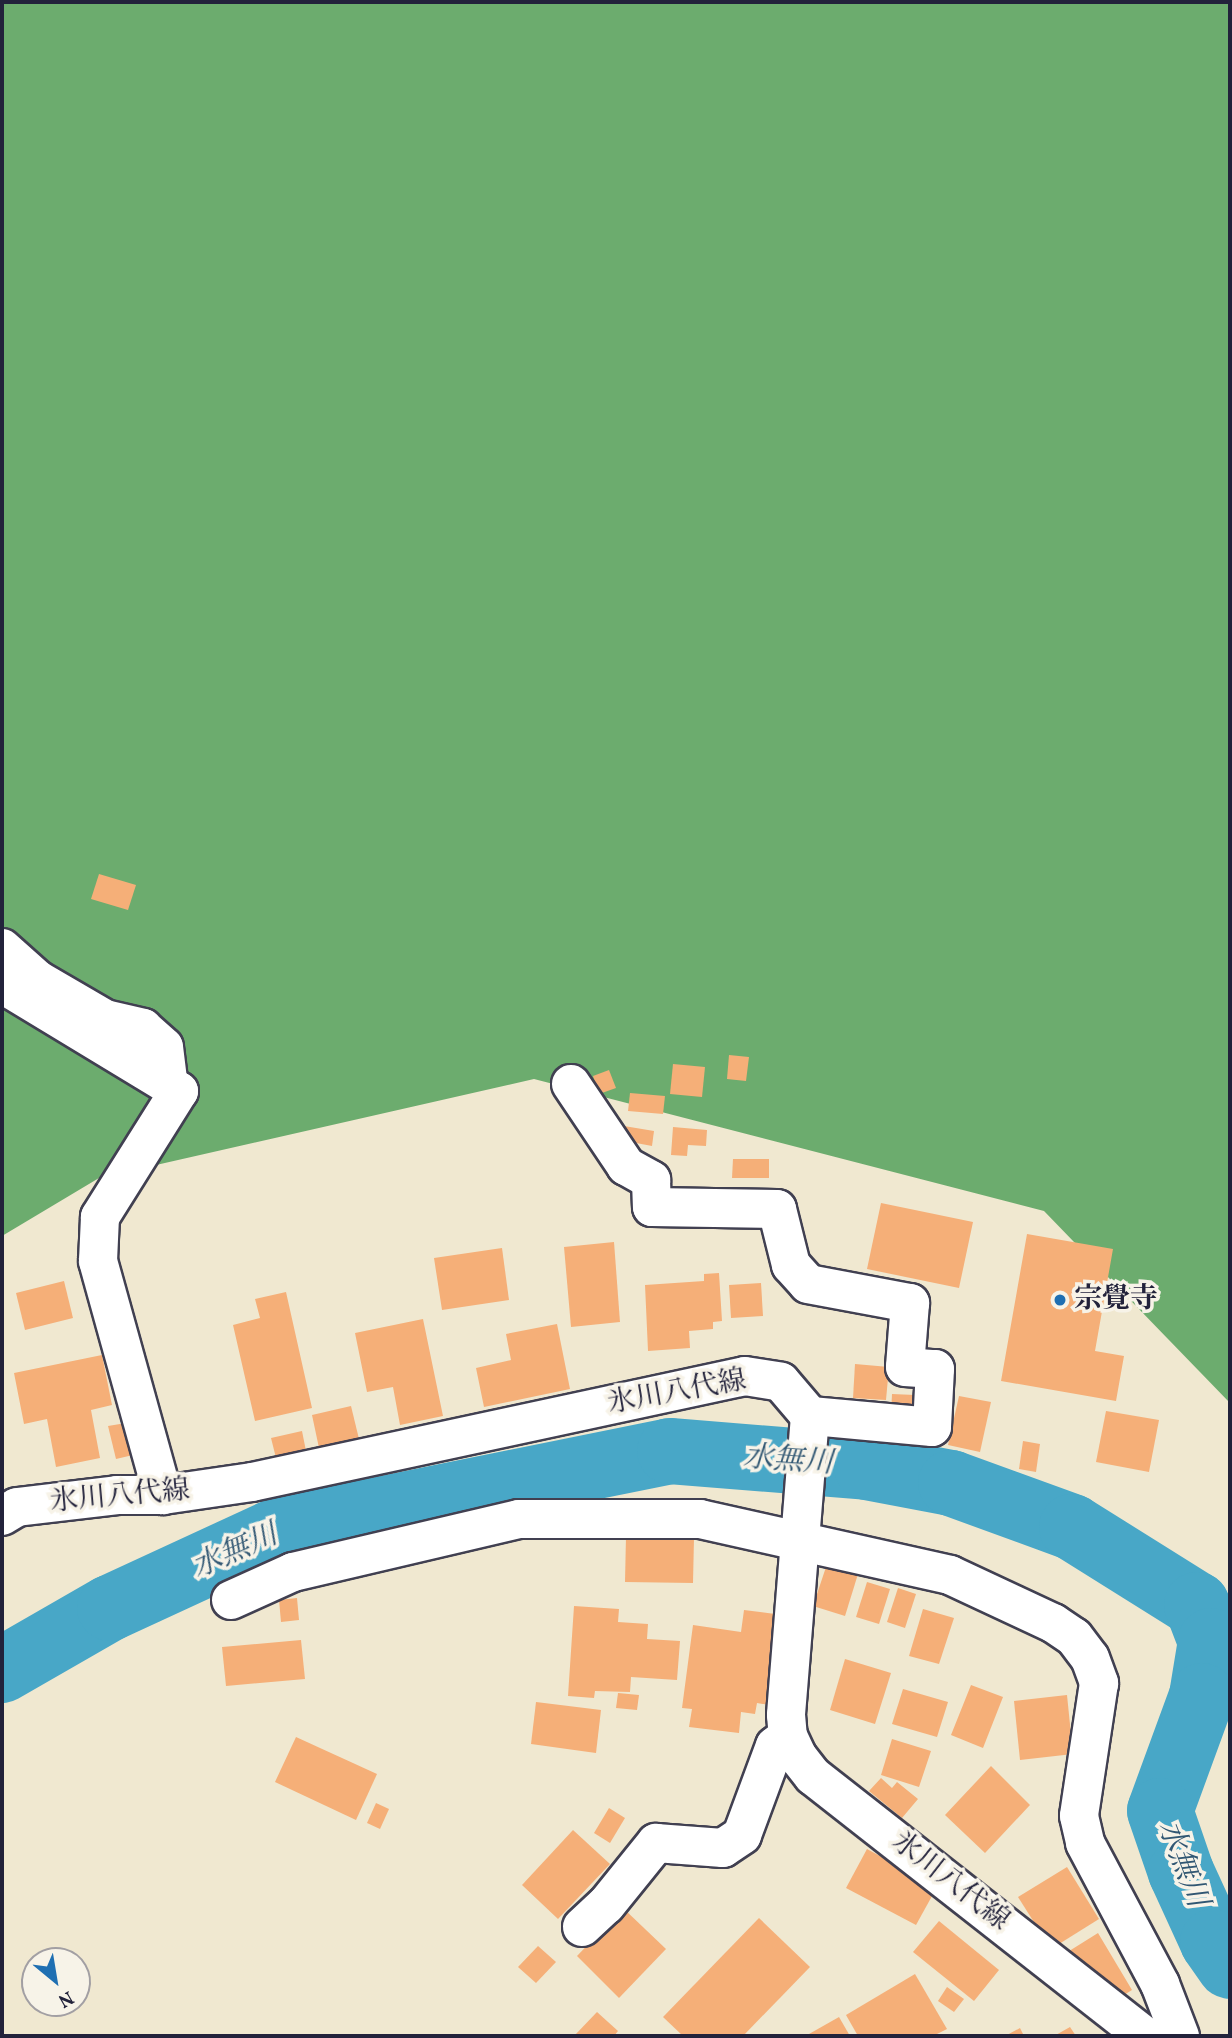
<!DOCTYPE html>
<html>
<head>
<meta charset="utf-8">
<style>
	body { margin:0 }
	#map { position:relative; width:1232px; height:2038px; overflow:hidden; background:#f0e8d0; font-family:Vollkorn,"Noto Serif JP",serif }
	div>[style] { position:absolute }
	.forest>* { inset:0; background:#6cac6e }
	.river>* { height:66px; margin:-33px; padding:0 33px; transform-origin:33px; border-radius:33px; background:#48a7c7 }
	.building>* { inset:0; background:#f5af78 }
	.roads { filter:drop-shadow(2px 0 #414051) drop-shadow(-2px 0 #414051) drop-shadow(0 2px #414051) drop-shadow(0 -2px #414051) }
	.minor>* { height:38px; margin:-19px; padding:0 19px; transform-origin:19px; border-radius:19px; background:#fff }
	.major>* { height:38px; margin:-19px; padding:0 19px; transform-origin:19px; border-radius:19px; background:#fff }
	.dots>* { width:19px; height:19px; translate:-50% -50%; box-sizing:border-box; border:4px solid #f7f3e8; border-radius:50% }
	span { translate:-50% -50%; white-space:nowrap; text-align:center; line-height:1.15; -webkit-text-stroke:7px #f7f3e8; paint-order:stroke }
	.poi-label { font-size:28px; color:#22223b; font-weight:700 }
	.left { translate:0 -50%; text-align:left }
	.street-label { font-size:28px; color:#22223b }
	.water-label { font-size:30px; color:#315773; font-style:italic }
	.frame { position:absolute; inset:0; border:4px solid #22223b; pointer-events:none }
	.north { position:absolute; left:21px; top:1947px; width:70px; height:70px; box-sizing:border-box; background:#f7f3e8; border:2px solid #a29fa3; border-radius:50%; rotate:150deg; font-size:19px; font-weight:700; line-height:28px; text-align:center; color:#22223b }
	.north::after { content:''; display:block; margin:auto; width:24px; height:32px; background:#1f6fb2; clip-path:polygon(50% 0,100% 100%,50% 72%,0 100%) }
</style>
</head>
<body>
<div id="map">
	<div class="forest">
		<i style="clip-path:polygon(2px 2px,1230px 2px,1230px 1403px,1044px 1211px,534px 1079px,99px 1178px,2px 1236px)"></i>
	</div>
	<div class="river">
		<i style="left:2px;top:1670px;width:125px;rotate:-29.9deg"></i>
		<i style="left:110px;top:1608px;width:186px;rotate:-24.8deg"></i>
		<i style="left:279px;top:1530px;width:399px;rotate:-11.4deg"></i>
		<i style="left:670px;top:1451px;width:198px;rotate:4.6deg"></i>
		<i style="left:867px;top:1467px;width:86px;rotate:10.8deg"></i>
		<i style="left:951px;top:1483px;width:129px;rotate:20deg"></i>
		<i style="left:1072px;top:1527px;width:147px;rotate:32deg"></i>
		<i style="left:1197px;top:1605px;width:39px;rotate:69deg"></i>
		<i style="left:1211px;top:1641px;width:56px;rotate:99.3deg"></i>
		<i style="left:1202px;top:1696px;width:122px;rotate:110.1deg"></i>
		<i style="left:1160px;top:1811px;width:65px;rotate:71deg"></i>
		<i style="left:1181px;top:1872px;width:77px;rotate:65.4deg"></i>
		<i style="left:1213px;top:1942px;width:29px;rotate:55deg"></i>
	</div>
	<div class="building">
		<i style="clip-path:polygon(99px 874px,136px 885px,128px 910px,91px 899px)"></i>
		<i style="clip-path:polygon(729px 1055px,749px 1057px,746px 1081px,727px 1079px)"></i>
		<i style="clip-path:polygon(673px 1064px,705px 1067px,702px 1097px,670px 1094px)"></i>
		<i style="clip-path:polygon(609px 1070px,616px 1088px,599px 1094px,593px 1076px)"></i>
		<i style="clip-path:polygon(630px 1093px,665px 1096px,663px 1114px,628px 1111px)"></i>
		<i style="clip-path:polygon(618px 1125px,654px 1131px,652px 1146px,615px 1139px)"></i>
		<i style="clip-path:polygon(673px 1127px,707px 1130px,706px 1146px,688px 1145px,687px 1156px,671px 1155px)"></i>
		<i style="clip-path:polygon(733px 1159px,769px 1159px,769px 1178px,732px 1178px)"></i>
		<i style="clip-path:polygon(881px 1203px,973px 1222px,959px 1288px,867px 1269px)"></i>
		<i style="clip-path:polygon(1027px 1234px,1113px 1249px,1095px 1351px,1124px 1356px,1116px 1401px,1001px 1381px)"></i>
		<i style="clip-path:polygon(614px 1242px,620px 1322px,571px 1327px,564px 1247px)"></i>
		<i style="clip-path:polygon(502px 1248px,509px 1300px,442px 1310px,434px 1258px)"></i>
		<i style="clip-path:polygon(719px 1273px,722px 1321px,713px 1322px,713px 1329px,689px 1331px,690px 1348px,648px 1351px,645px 1285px,704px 1281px,704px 1274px)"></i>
		<i style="clip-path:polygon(64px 1281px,73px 1318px,25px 1330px,16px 1293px)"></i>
		<i style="clip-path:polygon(761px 1283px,763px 1316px,731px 1318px,729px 1285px)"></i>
		<i style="clip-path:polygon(286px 1292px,312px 1408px,255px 1421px,233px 1325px,260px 1318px,255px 1299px)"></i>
		<i style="clip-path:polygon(423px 1319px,443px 1416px,400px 1425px,393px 1387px,367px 1392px,355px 1333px)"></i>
		<i style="clip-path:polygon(557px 1324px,570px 1389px,484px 1407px,476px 1368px,511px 1360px,506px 1334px)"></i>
		<i style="clip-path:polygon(102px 1355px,112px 1405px,91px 1410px,100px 1458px,56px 1467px,47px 1419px,24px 1424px,14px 1373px)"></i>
		<i style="clip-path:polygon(855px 1364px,889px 1367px,886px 1400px,853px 1398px)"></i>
		<i style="clip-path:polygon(892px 1394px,915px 1395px,914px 1416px,891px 1414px)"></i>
		<i style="clip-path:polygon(959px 1396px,991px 1402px,980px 1452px,948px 1445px)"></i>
		<i style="clip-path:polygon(351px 1406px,359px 1439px,319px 1448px,312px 1415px)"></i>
		<i style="clip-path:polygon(1106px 1411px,1159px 1420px,1149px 1472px,1096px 1462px)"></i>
		<i style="clip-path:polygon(126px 1423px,133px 1455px,116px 1459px,108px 1426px)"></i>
		<i style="clip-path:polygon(302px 1431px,306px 1451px,276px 1458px,271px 1438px)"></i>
		<i style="clip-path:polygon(1023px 1441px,1040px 1444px,1036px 1472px,1019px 1469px)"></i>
		<i style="clip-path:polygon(626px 1536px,694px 1538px,693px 1583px,625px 1582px)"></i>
		<i style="clip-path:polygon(827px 1564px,858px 1574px,845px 1616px,813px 1606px)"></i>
		<i style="clip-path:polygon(867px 1582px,890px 1589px,879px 1624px,856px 1617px)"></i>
		<i style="clip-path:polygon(898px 1588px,916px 1594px,905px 1628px,887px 1622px)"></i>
		<i style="clip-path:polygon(297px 1598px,299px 1620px,281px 1622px,279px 1600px)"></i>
		<i style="clip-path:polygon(574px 1606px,619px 1609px,618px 1622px,648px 1624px,647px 1639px,680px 1641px,677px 1680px,631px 1677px,630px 1692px,595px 1691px,594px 1698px,568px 1696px)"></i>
		<i style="clip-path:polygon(923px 1609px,954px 1618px,939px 1664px,909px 1656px)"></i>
		<i style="clip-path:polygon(744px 1610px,790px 1616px,769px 1705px,757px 1703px,755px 1714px,741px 1712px,739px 1733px,689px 1727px,692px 1709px,682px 1708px,693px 1625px,741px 1632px)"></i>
		<i style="clip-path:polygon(301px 1640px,305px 1679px,226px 1686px,222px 1647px)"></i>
		<i style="clip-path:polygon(845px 1659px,891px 1673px,875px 1724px,830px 1710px)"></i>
		<i style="clip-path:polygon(971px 1685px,1003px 1697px,983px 1748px,951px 1735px)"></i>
		<i style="clip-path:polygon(903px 1689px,948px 1702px,937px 1737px,892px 1724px)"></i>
		<i style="clip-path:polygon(618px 1693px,639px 1695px,637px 1710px,616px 1708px)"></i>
		<i style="clip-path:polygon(1067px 1695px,1073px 1754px,1020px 1760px,1014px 1701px)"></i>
		<i style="clip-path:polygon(536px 1702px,601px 1710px,596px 1753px,531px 1744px)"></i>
		<i style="clip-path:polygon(296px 1737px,377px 1774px,356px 1820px,275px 1782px)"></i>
		<i style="clip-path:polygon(892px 1739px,931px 1751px,919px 1787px,881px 1775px)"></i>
		<i style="clip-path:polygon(991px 1766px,1030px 1805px,985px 1853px,945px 1815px)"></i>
		<i style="clip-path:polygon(881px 1778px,892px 1788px,897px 1782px,918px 1799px,902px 1818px,869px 1791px)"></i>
		<i style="clip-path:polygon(376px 1803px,389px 1809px,380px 1829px,367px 1823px)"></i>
		<i style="clip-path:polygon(609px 1808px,625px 1818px,610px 1843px,594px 1833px)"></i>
		<i style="clip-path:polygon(573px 1830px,610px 1864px,558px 1919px,522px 1885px)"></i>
		<i style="clip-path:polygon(867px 1849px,937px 1887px,916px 1925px,846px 1888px)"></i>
		<i style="clip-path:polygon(1067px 1867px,1099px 1919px,1051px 1949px,1018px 1897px)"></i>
		<i style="clip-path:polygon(623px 1908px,666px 1949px,619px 1998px,577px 1956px)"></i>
		<i style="clip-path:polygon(759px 1918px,810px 1967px,743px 2036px,683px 2036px,663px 2017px)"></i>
		<i style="clip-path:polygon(939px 1921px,999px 1970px,974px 2001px,913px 1952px)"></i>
		<i style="clip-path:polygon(1098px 1933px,1132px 1990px,1119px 1998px,1111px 1985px,1100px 1992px,1066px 1953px)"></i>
		<i style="clip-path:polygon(538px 1946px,556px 1962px,536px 1983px,518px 1967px)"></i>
		<i style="clip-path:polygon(915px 1974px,947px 2029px,933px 2036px,858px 2036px,846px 2015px)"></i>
		<i style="clip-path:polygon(947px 1987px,964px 1999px,954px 2012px,938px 2001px)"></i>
		<i style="clip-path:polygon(597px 2012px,618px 2031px,614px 2036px,574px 2036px)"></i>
		<i style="clip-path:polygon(839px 2017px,850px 2036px,810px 2036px,809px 2034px)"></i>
		<i style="clip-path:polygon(1070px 2027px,1076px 2036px,1054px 2036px)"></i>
		<i style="clip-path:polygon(1020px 2028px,1024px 2036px,1005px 2036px)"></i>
	</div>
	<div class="roads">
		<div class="minor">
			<i style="left:2px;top:948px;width:48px;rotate:41.6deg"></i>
			<i style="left:38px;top:980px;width:78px;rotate:30.2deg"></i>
			<i style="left:105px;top:1019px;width:39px;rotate:13deg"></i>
			<i style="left:143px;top:1028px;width:28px;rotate:42deg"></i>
			<i style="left:164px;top:1047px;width:39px;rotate:83deg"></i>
			<i style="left:2px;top:984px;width:207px;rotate:31.2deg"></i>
			<i style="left:179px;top:1091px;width:149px;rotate:122.1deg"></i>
			<i style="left:100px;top:1217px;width:44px;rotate:92.6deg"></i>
			<i style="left:98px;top:1261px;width:243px;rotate:74.5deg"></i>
			<i style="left:571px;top:1084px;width:99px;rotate:56.1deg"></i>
			<i style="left:626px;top:1166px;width:29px;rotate:29deg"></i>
			<i style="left:651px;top:1180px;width:27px;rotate:88deg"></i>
			<i style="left:652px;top:1207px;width:125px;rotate:0.9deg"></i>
			<i style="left:777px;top:1209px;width:58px;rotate:76deg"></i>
			<i style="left:791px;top:1265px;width:25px;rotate:48deg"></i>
			<i style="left:808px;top:1284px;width:104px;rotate:10.6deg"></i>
			<i style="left:910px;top:1303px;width:64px;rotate:94.5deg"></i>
			<i style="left:905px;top:1367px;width:30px;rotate:4deg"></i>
			<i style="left:935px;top:1369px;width:58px;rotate:93deg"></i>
			<i style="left:932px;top:1427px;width:122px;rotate:-174.8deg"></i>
			<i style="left:231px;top:1600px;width:68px;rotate:-24.3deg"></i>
			<i style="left:293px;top:1572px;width:232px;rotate:-13.2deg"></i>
			<i style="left:519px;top:1519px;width:181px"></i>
			<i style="left:700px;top:1519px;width:256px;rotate:12.6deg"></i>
			<i style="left:950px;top:1575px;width:114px;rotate:25deg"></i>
			<i style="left:1053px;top:1623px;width:25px;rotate:34deg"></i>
			<i style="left:1074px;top:1637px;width:26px;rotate:53deg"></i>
			<i style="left:1090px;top:1658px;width:27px;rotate:70deg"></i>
			<i style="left:1099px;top:1683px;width:134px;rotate:98.6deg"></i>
			<i style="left:1079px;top:1816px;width:28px;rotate:77deg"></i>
			<i style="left:1085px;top:1843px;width:160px;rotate:62deg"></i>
			<i style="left:1160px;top:1984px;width:56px;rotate:69deg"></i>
			<i style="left:582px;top:1927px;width:33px;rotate:-43deg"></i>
			<i style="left:606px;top:1905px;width:80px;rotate:-51.1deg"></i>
			<i style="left:656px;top:1843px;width:67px;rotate:4.3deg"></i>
			<i style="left:723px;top:1848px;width:23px;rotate:-34deg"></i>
			<i style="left:742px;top:1835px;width:95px;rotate:-69.7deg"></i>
			<i style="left:775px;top:1746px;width:16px;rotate:-38deg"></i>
		</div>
		<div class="major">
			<i style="left:2px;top:1516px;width:17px;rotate:-31deg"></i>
			<i style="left:17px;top:1507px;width:101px;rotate:-6.8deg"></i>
			<i style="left:117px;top:1495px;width:46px"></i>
			<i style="left:163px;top:1495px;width:90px;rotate:-8.3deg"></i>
			<i style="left:252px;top:1482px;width:504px;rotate:-12.13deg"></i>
			<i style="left:745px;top:1376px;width:36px;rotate:9deg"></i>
			<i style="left:781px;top:1382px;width:45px;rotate:49.5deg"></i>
			<i style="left:810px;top:1416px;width:300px;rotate:94.6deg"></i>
			<i style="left:786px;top:1715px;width:21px;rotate:85deg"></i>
			<i style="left:788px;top:1736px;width:23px;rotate:65deg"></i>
			<i style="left:798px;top:1757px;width:24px;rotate:52deg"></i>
			<i style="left:813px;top:1776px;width:421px;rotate:38.1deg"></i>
		</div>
	</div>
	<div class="dots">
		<i style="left:1060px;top:1300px;background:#1f6fb2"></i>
	</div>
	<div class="poi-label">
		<span class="left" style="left:1074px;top:1300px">宗覺寺</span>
	</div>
	<div class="street-label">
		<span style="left:677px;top:1393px;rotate:-10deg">氷川八代線</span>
		<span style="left:120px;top:1497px;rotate:-5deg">氷川八代線</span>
		<span style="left:950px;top:1882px;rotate:38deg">氷川八代線</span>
	</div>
	<div class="water-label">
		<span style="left:788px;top:1461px;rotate:4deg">水無川</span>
		<span style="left:235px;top:1552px;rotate:-24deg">水無川</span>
		<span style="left:1182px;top:1864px;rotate:69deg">水無川</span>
	</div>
	<div class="frame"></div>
	<div class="north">N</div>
</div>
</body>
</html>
